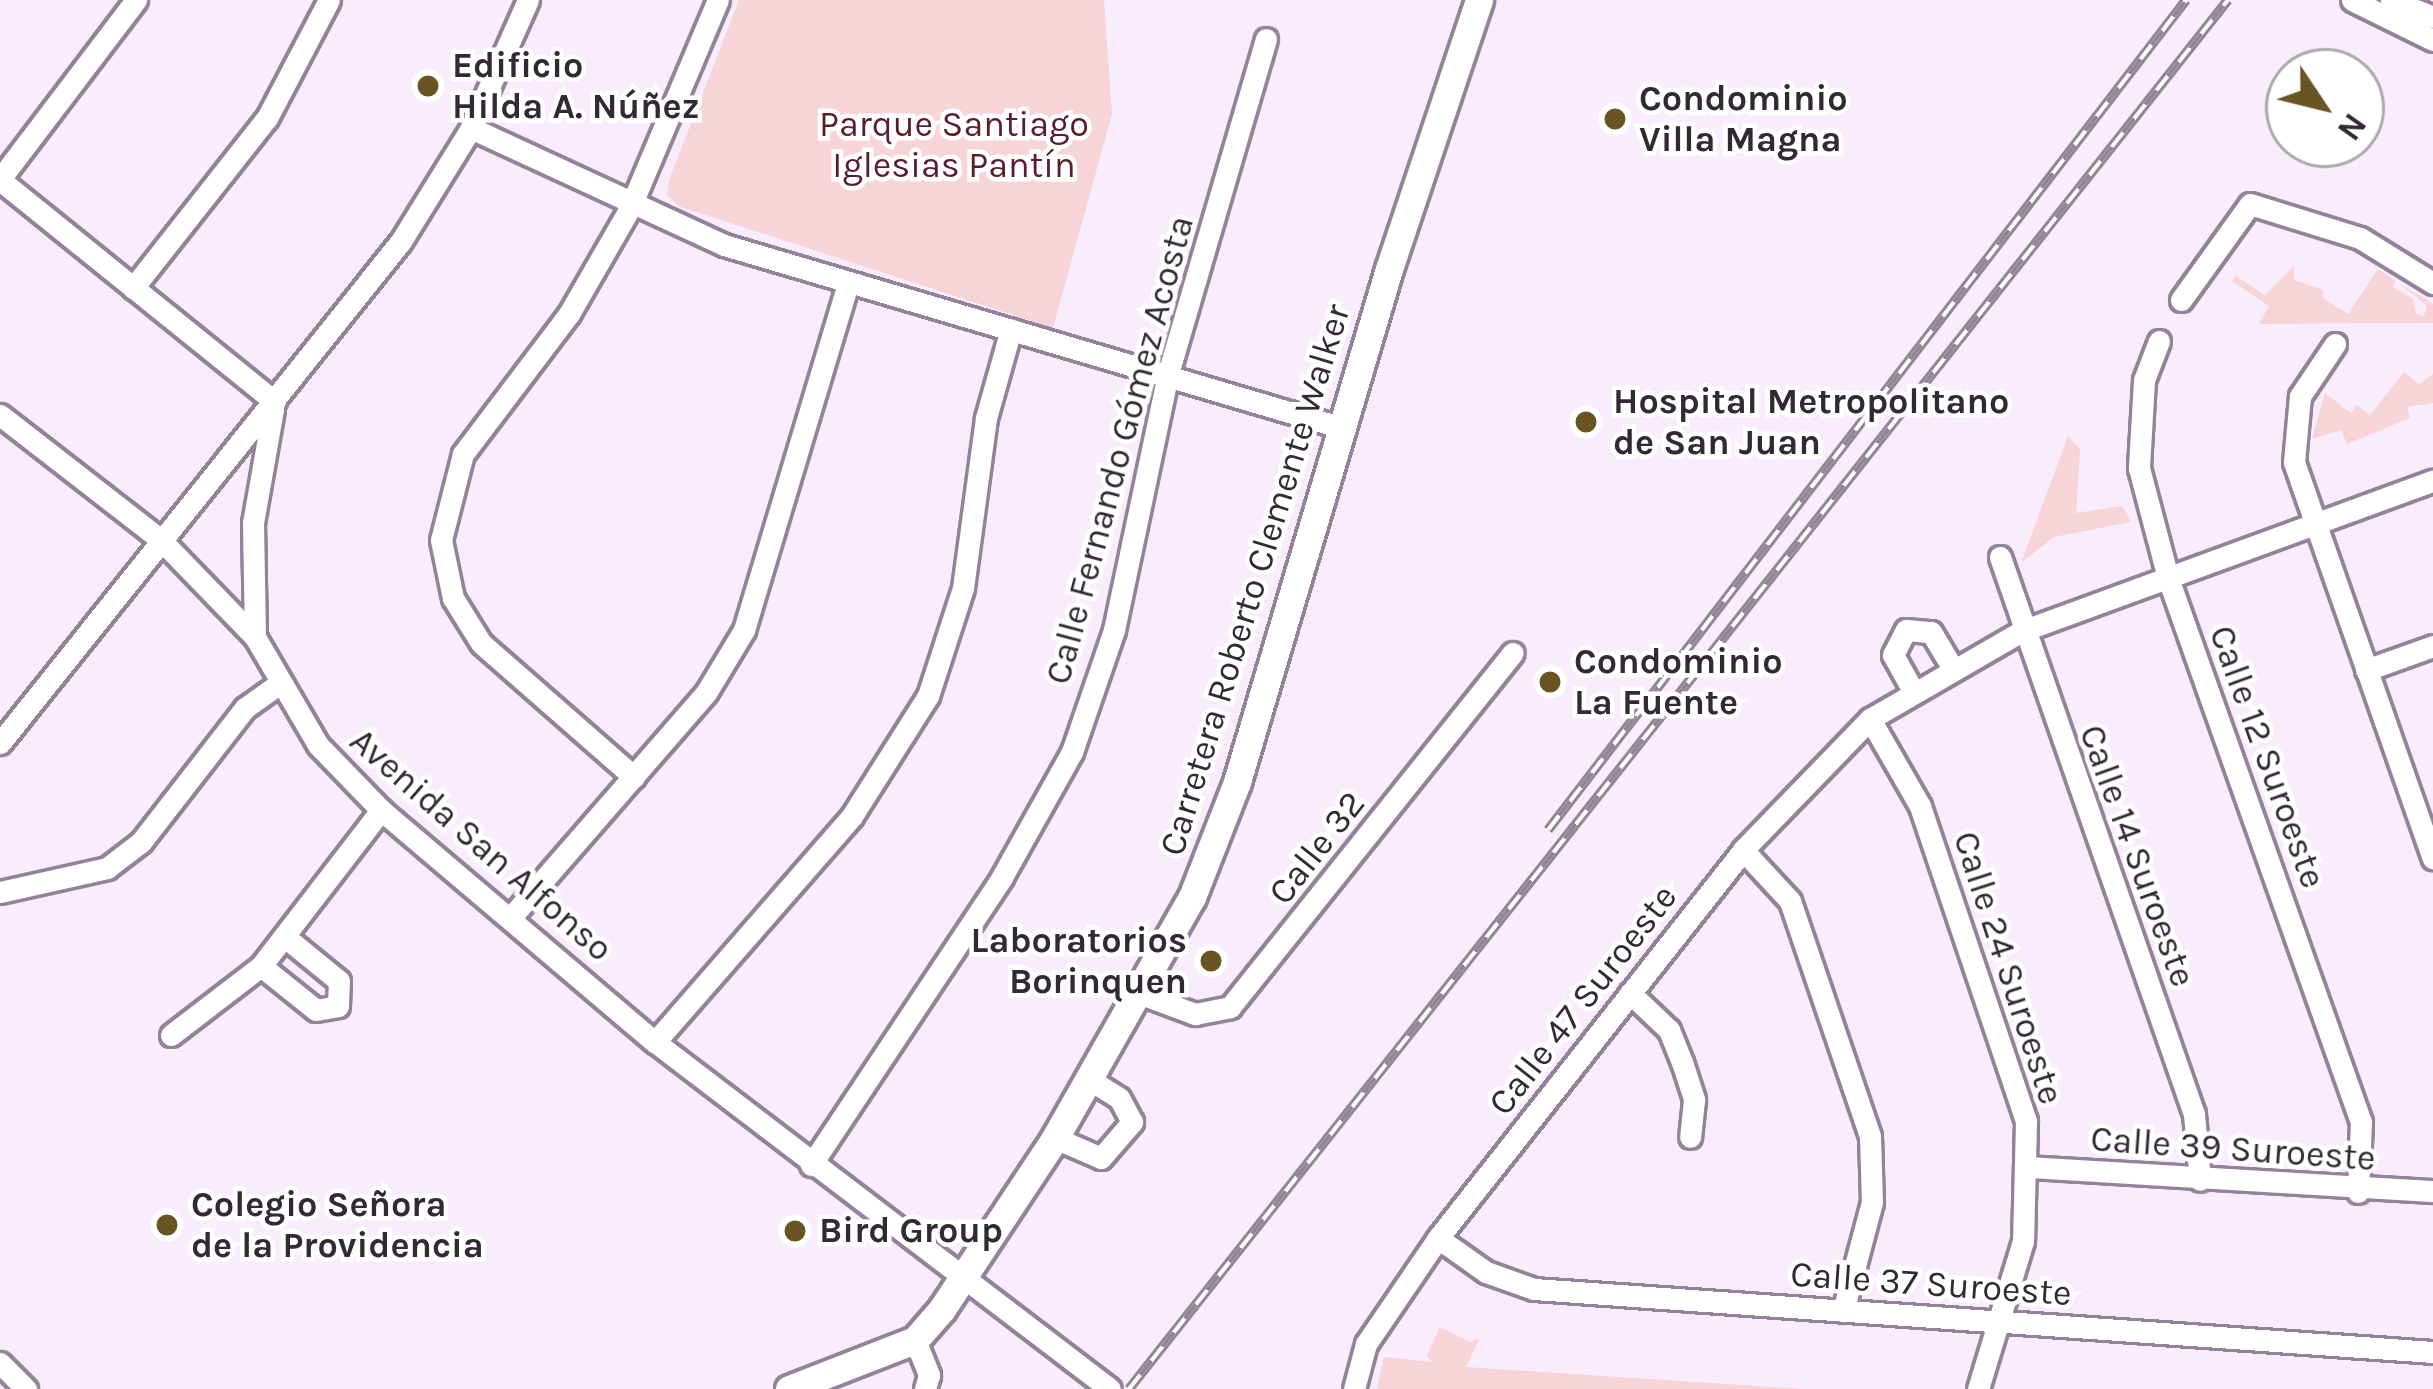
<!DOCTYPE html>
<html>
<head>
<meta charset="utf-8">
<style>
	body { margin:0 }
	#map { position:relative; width:2433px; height:1389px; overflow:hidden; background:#f9edfd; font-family:Karla,sans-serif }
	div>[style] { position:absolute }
	.green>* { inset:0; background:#f6d4d8 }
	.roads { filter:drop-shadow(3px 0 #94829a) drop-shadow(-3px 0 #94829a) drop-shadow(0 3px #94829a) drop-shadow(0 -3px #94829a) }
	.minor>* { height:21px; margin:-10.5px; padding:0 10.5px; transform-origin:10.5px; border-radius:10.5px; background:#fff }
	.major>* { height:27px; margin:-13.5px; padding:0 13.5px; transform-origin:13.5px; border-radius:13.5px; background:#fff }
	.rail>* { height:10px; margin-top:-5px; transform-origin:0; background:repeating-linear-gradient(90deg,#fff 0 18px,#918794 0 36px); box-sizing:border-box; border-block:3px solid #918794 }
	.dots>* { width:33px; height:33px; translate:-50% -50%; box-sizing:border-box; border:6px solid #fff; border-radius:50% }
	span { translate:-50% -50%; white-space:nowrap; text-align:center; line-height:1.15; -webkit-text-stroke:9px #fff; paint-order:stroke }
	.poi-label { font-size:36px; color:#312933; font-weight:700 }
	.left { translate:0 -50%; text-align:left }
	.right { translate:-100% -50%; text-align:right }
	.park-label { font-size:36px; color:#5a1d2b }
	.street-label { font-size:36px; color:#312933 }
	.north { position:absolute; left:2265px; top:48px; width:120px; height:120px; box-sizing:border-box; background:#fff; border:3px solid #ada9ad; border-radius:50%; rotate:125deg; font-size:33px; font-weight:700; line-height:48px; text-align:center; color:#312933 }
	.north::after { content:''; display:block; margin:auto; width:42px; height:54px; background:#695423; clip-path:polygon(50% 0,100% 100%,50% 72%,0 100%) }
</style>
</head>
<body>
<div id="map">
	<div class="green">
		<i style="clip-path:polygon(739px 0,1104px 0,1112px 114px,1053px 328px,678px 206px,667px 195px,669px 180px)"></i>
		<i style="clip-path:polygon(2294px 266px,2294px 280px,2323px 290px,2323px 298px,2348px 314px,2378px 269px,2396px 281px,2393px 287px,2413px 299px,2416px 314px,2424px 316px,2427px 306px,2399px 283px,2433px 304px,2433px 323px,2259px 324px,2269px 306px,2232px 281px,2236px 276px,2265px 295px)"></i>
		<i style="clip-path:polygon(2404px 372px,2419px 384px,2433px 374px,2433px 403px,2407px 407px,2410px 418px,2347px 444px,2341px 430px,2312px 439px,2325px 393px,2351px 413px,2357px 405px,2370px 415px)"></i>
		<i style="clip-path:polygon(2068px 436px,2080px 449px,2076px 513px,2122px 506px,2131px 522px,2054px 537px,2021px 563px)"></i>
		<i style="clip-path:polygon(1440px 1327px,1470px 1342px,1480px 1338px,1466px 1367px,1804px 1389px,1377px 1389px,1384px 1357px,1432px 1362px,1427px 1355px)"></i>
	</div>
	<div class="roads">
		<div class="minor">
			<i style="left:2352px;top:0;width:90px;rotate:26.3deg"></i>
			<i style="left:2391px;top:0;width:45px;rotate:22deg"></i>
			<i style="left:471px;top:128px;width:279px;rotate:24.8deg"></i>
			<i style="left:724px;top:245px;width:645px;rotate:16.47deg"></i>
			<i style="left:0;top:179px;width:225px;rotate:-52.8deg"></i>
			<i style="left:0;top:180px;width:353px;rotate:38.9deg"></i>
			<i style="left:133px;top:288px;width:216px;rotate:-51.8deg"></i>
			<i style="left:267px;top:118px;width:133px;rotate:-62.3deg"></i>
			<i style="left:2181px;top:300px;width:118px;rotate:-54.3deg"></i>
			<i style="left:2250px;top:204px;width:115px;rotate:17.2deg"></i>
			<i style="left:2360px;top:238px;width:86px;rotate:31.7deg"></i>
			<i style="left:2159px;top:341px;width:42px;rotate:111deg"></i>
			<i style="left:2144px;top:380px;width:88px;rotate:93.3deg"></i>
			<i style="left:2139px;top:468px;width:114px;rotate:75.2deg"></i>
			<i style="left:2168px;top:578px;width:577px;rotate:70.47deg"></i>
			<i style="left:2361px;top:1122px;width:70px;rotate:92.5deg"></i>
			<i style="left:2335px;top:344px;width:63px;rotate:123.9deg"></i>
			<i style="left:2300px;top:396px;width:66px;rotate:95.2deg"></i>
			<i style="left:2294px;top:462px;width:420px;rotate:70.7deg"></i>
			<i style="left:0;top:415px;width:204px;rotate:37.8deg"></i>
			<i style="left:161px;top:540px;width:135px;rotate:45.9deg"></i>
			<i style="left:255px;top:637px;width:125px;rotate:59.7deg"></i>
			<i style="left:318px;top:745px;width:91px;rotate:45.9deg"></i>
			<i style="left:381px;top:810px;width:359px;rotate:40.3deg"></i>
			<i style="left:655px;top:1042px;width:572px;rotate:37.33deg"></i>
			<i style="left:2000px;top:557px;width:590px;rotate:70.8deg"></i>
			<i style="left:2194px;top:1114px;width:66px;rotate:84.8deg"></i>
			<i style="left:255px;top:637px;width:114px;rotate:-91deg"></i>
			<i style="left:253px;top:523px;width:116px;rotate:-80deg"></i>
			<i style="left:2366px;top:670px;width:71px;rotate:-19.7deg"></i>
			<i style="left:1912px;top:689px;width:39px;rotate:-119deg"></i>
			<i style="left:1893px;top:655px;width:28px;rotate:-63deg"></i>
			<i style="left:1906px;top:630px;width:25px;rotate:5deg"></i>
			<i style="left:1931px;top:632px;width:39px;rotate:59deg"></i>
			<i style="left:1870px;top:719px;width:100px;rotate:60.1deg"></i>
			<i style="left:1920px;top:806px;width:332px;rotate:71.4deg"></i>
			<i style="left:2026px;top:1121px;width:120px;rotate:91.4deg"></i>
			<i style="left:2023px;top:1241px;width:155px;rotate:106.9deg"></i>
			<i style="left:0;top:743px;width:642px;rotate:-51.38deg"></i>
			<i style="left:401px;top:241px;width:133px;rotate:-58.2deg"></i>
			<i style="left:471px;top:128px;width:140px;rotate:-66deg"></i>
			<i style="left:634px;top:777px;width:203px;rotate:-138.8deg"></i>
			<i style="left:481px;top:643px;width:53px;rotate:-121.9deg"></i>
			<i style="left:453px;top:598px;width:59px;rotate:-101.7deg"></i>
			<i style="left:441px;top:540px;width:89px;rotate:-75.7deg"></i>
			<i style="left:463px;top:454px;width:176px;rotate:-52.9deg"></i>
			<i style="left:569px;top:314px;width:122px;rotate:-60.1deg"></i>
			<i style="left:630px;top:208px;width:226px;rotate:-67.1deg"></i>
			<i style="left:1743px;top:850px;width:69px;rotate:47.3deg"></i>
			<i style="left:1790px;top:901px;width:248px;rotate:71.2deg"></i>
			<i style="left:1870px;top:1136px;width:66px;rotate:88.3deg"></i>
			<i style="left:1872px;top:1202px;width:113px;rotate:104.9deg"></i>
			<i style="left:0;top:892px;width:110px;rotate:-12.6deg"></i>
			<i style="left:107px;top:868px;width:43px;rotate:-37.4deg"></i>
			<i style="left:141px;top:842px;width:170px;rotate:-52.2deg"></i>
			<i style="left:245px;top:708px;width:43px;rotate:-35.5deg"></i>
			<i style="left:512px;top:916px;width:296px;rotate:-49deg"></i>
			<i style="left:706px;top:693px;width:74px;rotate:-58.9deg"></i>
			<i style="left:744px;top:630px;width:362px;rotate:-73.3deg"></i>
			<i style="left:261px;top:966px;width:70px;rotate:38.7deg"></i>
			<i style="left:316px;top:1010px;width:22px;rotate:-10deg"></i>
			<i style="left:338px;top:1006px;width:25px;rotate:-88deg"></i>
			<i style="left:339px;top:981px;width:70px;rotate:-140.8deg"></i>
			<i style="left:1630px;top:993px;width:54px;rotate:43.5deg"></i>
			<i style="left:1669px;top:1030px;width:35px;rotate:68deg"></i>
			<i style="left:1682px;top:1062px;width:40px;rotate:72deg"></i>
			<i style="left:1694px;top:1100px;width:37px;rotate:96deg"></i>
			<i style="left:1141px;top:994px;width:58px;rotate:20.3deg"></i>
			<i style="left:1195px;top:1014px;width:36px;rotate:-11deg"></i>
			<i style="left:1230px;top:1007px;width:453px;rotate:-51.4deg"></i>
			<i style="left:171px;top:1035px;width:113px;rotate:-37.5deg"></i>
			<i style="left:261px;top:966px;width:197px;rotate:-52.4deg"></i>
			<i style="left:655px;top:1042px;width:300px;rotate:-48.9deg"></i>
			<i style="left:852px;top:816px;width:142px;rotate:-57.7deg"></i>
			<i style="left:928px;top:696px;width:114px;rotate:-72deg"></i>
			<i style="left:963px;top:588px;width:172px;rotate:-82.3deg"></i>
			<i style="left:986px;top:418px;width:92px;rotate:-74.3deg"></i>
			<i style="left:1055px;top:1138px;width:50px;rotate:23.5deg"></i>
			<i style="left:1101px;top:1158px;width:48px;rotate:-49.3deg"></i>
			<i style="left:1132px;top:1122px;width:27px;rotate:-118deg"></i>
			<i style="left:1119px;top:1098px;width:36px;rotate:-148deg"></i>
			<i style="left:811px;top:1165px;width:346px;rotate:-56.4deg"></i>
			<i style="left:1002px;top:877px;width:143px;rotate:-60.8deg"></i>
			<i style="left:1072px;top:752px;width:129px;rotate:-71deg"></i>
			<i style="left:1114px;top:630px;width:262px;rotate:-78.1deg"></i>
			<i style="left:1168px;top:374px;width:349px;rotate:-73.7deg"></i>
			<i style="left:2028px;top:1167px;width:406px;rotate:3.4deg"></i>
			<i style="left:1438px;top:1238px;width:59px;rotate:35.3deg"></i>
			<i style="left:1486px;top:1272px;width:51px;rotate:19.5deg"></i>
			<i style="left:1534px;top:1289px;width:901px;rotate:4.01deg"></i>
			<i style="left:915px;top:1340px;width:38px;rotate:68deg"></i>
			<i style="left:929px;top:1375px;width:15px;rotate:106deg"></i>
			<i style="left:0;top:1363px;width:37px;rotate:45deg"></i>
			<i style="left:1354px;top:1389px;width:47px;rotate:-75.1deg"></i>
			<i style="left:1366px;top:1344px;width:128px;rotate:-55.8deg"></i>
			<i style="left:1438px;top:1238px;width:494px;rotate:-51.8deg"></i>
			<i style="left:1743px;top:850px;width:182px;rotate:-45.9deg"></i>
			<i style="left:1870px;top:719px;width:176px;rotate:-30.1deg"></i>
			<i style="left:2022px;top:631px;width:438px;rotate:-20.1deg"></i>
		</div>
		<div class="major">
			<i style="left:789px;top:1389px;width:135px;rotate:-21.3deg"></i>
			<i style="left:915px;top:1340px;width:41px;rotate:-48.9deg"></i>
			<i style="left:942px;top:1309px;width:205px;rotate:-56.5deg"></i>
			<i style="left:1055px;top:1138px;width:277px;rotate:-60.4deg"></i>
			<i style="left:1192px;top:897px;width:123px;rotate:-68.6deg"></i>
			<i style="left:1237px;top:782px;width:535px;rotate:-73.5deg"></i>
			<i style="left:1389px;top:269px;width:284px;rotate:-71.5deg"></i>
		</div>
	</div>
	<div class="rail">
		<i style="left:1548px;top:830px;width:1047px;rotate:-52.45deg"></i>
		<i style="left:1129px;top:1389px;width:1771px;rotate:-51.65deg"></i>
	</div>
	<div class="dots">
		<i style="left:428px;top:86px;background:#695423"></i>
		<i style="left:1615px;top:119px;background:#695423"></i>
		<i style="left:1586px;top:422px;background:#695423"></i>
		<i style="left:1550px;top:682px;background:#695423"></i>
		<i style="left:1211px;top:961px;background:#695423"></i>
		<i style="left:167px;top:1225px;background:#695423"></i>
		<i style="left:795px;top:1231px;background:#695423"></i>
	</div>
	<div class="poi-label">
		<span class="left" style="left:452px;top:86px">Edificio<br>Hilda A. Núñez</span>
		<span class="left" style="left:1639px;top:119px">Condominio<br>Villa Magna</span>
		<span class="left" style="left:1613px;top:422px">Hospital Metropolitano<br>de San Juan</span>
		<span class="left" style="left:1574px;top:682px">Condominio<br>La Fuente</span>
		<span class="right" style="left:1187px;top:961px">Laboratorios<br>Borinquen</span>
		<span class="left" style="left:191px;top:1225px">Colegio Señora<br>de la Providencia</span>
		<span class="left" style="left:819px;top:1231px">Bird Group</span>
	</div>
	<div class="park-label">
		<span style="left:954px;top:145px">Parque Santiago<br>Iglesias Pantín</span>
	</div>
	<div class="street-label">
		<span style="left:1120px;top:450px;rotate:-75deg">Calle Fernando Gómez Acosta</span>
		<span style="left:1255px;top:580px;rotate:-73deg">Carretera Roberto Clemente Walker</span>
		<span style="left:2267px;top:757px;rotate:70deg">Calle 12 Suroeste</span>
		<span style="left:481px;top:845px;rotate:41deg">Avenida San Alfonso</span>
		<span style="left:1317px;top:848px;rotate:-52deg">Calle 32</span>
		<span style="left:2137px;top:856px;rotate:70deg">Calle 14 Suroeste</span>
		<span style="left:2008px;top:968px;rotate:72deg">Calle 24 Suroeste</span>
		<span style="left:1583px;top:1000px;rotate:-52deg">Calle 47 Suroeste</span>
		<span style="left:2233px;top:1149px;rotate:4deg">Calle 39 Suroeste</span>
		<span style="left:1931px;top:1284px;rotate:4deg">Calle 37 Suroeste</span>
	</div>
	<div class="north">N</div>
</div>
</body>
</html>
